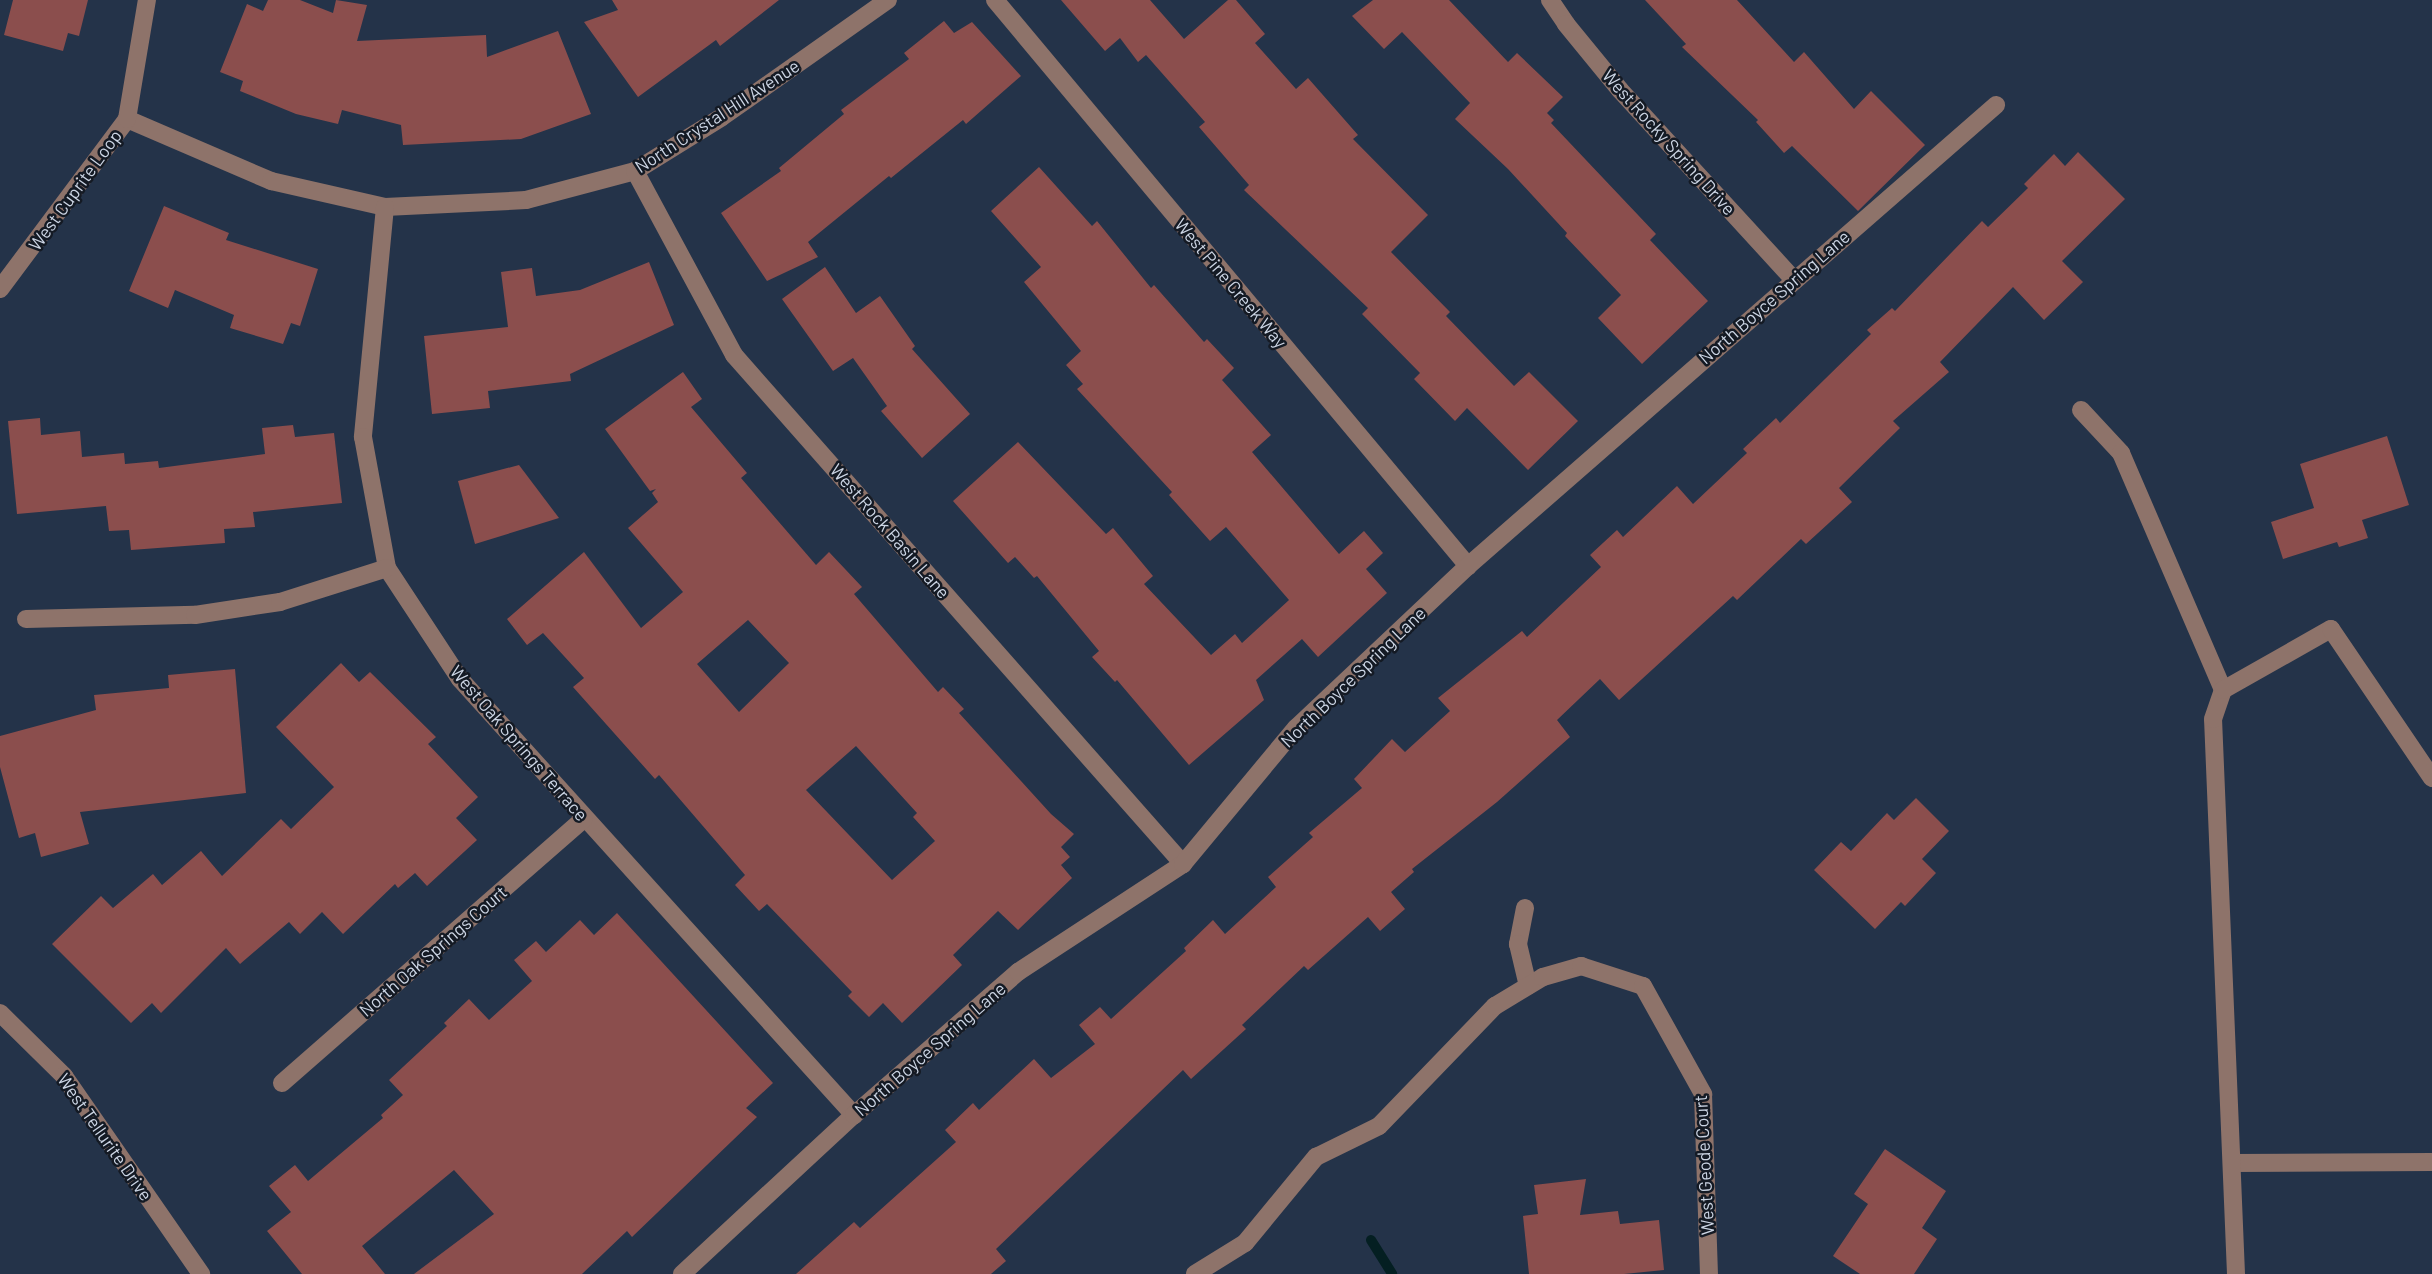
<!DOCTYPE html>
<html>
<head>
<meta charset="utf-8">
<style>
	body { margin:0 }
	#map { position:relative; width:2432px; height:1274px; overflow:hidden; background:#243349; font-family:Barlow,sans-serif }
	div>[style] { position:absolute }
	.stream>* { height:10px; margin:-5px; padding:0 5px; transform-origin:5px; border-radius:5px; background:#041f22 }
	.building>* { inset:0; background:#8b4e4d }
	.minor>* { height:18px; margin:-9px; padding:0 9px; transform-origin:9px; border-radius:9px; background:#8e736a }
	span { translate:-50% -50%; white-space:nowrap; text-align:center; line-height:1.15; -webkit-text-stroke:5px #141a24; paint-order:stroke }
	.street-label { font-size:18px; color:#ccd5e4 }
</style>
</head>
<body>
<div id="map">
	<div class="stream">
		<i style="left:1371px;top:1240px;width:40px;rotate:58deg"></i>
	</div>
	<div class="building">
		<i style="clip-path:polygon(13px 0,88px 0,79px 36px,68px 33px,63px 51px,4px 35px)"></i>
		<i style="clip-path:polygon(268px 0,300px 0,333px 13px,336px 0,367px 5px,357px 41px,486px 35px,487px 57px,558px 31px,591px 114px,521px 139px,403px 145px,401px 125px,342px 110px,338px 124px,296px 114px,240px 91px,243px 81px,220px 72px,247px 4px,263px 11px)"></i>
		<i style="clip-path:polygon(612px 0,779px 0,720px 46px,716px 40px,638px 97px,584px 22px,618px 10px)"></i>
		<i style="clip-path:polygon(1061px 0,1150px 0,1184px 39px,1228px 0,1236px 0,1265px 34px,1255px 43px,1296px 89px,1308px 78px,1358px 135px,1353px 139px,1428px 215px,1391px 252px,1450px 312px,1446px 316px,1514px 386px,1529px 372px,1578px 421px,1528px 470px,1467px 408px,1455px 421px,1414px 379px,1420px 373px,1362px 314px,1368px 308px,1244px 190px,1249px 185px,1199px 127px,1205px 122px,1146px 55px,1138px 62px,1120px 38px,1105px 51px)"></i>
		<i style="clip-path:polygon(1373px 0,1449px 0,1508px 62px,1517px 53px,1563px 97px,1547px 113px,1554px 120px,1551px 123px,1656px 234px,1650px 240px,1708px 301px,1642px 364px,1598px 318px,1621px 295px,1565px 236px,1567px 233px,1508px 169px,1455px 119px,1470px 103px,1402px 32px,1384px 49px,1352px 16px)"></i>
		<i style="clip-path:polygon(1645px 0,1737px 0,1794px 62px,1804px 52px,1854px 109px,1871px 91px,1925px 145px,1858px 211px,1792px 146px,1784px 153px,1756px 122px,1758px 120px,1682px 47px,1686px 44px)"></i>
		<i style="clip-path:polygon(944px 21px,954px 33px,972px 22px,1021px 76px,966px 124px,963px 120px,891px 178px,889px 176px,808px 242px,818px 257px,767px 281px,721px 213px,781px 171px,779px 168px,844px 114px,841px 110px,909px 59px,904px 53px)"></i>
		<i style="clip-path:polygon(2078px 152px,2125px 199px,2062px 261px,2083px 282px,2044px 320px,2013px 287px,1940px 362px,1949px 372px,1893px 421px,1900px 428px,1839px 488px,1852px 502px,1806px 544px,1801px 539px,1737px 600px,1733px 596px,1619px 700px,1600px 679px,1557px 720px,1570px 737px,1497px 802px,1412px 869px,1414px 872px,1391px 892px,1405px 909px,1380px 931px,1368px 917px,1308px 970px,1304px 966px,1242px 1025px,1246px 1029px,1191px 1079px,1183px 1070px,996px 1249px,1006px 1261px,991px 1274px,796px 1274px,854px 1222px,860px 1228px,956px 1142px,945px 1130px,973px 1103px,979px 1110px,1034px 1059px,1051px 1078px,1095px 1044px,1079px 1025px,1100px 1007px,1111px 1019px,1186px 951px,1184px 948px,1213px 920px,1225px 934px,1276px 887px,1268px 877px,1313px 837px,1309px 833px,1362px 788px,1354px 779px,1392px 739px,1405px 752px,1450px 711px,1438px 698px,1522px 631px,1527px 637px,1601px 567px,1590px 555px,1617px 530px,1623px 537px,1677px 486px,1693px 504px,1747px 453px,1743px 449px,1776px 418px,1780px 423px,1871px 334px,1867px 330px,1892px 308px,1895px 311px,1982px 221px,1988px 227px,2028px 188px,2024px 184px,2054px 154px,2065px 166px)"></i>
		<i style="clip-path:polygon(1039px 167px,1092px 226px,1097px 221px,1151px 288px,1154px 285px,1204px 342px,1207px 339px,1234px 368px,1222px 380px,1271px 435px,1252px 452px,1339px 554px,1364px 531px,1383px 553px,1366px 569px,1387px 593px,1318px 657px,1302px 639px,1256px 680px,1264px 700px,1189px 765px,1117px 680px,1115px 682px,1092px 657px,1099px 651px,1037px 576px,1034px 578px,1015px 557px,1008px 563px,953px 501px,1018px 442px,1106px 534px,1113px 528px,1153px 576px,1144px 584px,1211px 655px,1235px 634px,1242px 643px,1289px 600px,1226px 527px,1210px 541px,1169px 495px,1172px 492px,1077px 389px,1083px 384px,1066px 365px,1081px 351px,1024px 282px,1041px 267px,991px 211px)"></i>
		<i style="clip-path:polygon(164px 206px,229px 233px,226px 240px,318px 269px,300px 326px,291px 323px,283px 344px,230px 328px,234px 315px,175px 290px,168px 308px,129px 291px)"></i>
		<i style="clip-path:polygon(649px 262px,674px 325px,570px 374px,571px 381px,488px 391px,490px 408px,432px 414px,424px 336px,508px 327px,501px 272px,532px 268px,536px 296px,580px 290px)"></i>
		<i style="clip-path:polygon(825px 267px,856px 313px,880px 296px,915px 346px,912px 349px,970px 414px,922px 458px,881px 411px,887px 406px,853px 358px,833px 371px,782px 299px)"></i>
		<i style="clip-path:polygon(evenodd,683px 372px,702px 399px,691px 407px,747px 473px,741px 478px,816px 565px,829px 552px,862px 587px,854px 594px,938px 692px,943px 687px,964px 709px,959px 713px,1051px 814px,1074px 834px,1061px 847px,1070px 857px,1061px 865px,1072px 878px,1018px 930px,998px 911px,953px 955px,962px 965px,902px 1023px,883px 1003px,869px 1017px,848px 996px,852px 992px,767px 904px,759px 911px,735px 885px,745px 875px,659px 775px,655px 779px,573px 687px,584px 678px,543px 633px,527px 645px,507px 619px,584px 552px,641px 628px,683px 592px,628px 528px,658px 502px,652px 493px,656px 489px,650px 491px,605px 429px,683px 372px,748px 620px,789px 663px,739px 712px,697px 664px,748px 620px,683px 372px,856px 746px,917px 813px,913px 817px,935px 841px,892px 880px,806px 790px,856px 746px)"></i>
		<i style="clip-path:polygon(40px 418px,41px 435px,80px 431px,82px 457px,124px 453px,125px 464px,158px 461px,159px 468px,265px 454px,262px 428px,293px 425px,295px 437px,334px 433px,342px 503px,253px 512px,255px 527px,224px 529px,225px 543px,131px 550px,129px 530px,109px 531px,106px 506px,17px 514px,8px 421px)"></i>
		<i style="clip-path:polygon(2387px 436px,2409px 505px,2362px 520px,2368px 538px,2339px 547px,2337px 542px,2283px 559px,2271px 522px,2314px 508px,2300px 464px)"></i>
		<i style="clip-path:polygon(519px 465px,559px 518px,475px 544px,458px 481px)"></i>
		<i style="clip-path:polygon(341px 663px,359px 682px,370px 672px,436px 737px,428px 744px,478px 797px,456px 818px,477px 840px,427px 886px,415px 873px,398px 888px,395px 884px,343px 934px,322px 912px,300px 934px,289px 922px,240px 964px,226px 948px,161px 1013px,152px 1003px,131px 1023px,52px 944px,101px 896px,113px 908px,153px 874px,162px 885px,201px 851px,222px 876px,281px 819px,291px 829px,334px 787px,276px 727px)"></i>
		<i style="clip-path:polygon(235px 669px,246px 793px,80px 812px,89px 844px,41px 857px,35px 833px,19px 838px,0 767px,0 736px,96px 710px,94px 695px,169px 688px,168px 675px)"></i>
		<i style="clip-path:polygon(1916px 798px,1949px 831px,1922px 859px,1936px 873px,1905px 906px,1901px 902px,1875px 929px,1814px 870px,1841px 842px,1851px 851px,1887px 813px,1894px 820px)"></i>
		<i style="clip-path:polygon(617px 913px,773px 1083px,746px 1108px,757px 1117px,632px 1237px,627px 1231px,582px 1274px,414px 1274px,494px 1214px,454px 1170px,362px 1246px,385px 1274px,302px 1274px,267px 1231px,291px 1212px,269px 1186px,295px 1165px,308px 1181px,383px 1118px,381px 1115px,403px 1095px,389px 1080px,447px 1026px,444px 1023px,469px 999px,489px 1020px,532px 981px,514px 960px,536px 941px,546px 952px,580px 920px,594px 935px)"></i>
		<i style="clip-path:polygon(1885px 1149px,1946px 1191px,1922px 1228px,1937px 1239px,1914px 1274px,1860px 1274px,1833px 1256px,1868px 1204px,1854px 1194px)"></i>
		<i style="clip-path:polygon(1586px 1179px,1580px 1215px,1618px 1211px,1620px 1224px,1659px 1220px,1664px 1270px,1624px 1274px,1529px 1274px,1523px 1216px,1538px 1214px,1534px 1185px)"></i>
	</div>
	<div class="minor">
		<i style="left:995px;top:0;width:738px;rotate:50.11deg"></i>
		<i style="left:1550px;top:0;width:29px;rotate:56deg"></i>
		<i style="left:1566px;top:24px;width:85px;rotate:50.7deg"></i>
		<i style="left:1620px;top:90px;width:258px;rotate:47.5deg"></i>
		<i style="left:127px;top:119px;width:157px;rotate:23.3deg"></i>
		<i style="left:271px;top:181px;width:117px;rotate:12.8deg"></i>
		<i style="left:385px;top:207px;width:141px;rotate:-2.8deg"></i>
		<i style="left:526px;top:200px;width:113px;rotate:-14.9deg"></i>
		<i style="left:635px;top:171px;width:102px;rotate:-31.8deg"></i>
		<i style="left:722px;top:117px;width:203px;rotate:-35.2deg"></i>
		<i style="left:635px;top:171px;width:209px;rotate:61.7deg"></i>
		<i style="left:734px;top:355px;width:679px;rotate:48.58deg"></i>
		<i style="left:385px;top:207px;width:231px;rotate:95.5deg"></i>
		<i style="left:363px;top:437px;width:133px;rotate:79.6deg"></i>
		<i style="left:387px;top:568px;width:133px;rotate:56.7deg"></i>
		<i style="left:460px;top:679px;width:588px;rotate:47.9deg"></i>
		<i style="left:0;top:289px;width:212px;rotate:-53.2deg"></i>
		<i style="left:127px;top:119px;width:121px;rotate:-80.5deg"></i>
		<i style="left:2081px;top:410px;width:59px;rotate:47.1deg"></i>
		<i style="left:2121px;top:453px;width:258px;rotate:66.7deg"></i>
		<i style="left:26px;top:619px;width:169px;rotate:-1.4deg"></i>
		<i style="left:195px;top:615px;width:86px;rotate:-8.7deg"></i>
		<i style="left:280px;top:602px;width:112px;rotate:-17.6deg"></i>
		<i style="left:1525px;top:908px;width:37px;rotate:101deg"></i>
		<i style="left:1518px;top:944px;width:43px;rotate:76.6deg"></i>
		<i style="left:0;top:1013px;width:90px;rotate:44.5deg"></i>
		<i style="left:64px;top:1076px;width:241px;rotate:55.3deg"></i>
		<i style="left:282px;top:1083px;width:401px;rotate:-41.2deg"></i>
		<i style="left:2232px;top:1163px;width:200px;rotate:-0.3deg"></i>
		<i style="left:682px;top:1274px;width:234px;rotate:-42.8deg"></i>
		<i style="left:854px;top:1115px;width:218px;rotate:-41.1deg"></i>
		<i style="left:1018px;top:972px;width:197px;rotate:-33.2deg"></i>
		<i style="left:1183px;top:864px;width:177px;rotate:-50.3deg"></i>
		<i style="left:1296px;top:728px;width:236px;rotate:-43.3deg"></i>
		<i style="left:1468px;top:566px;width:701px;rotate:-41.12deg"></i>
		<i style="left:1195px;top:1274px;width:59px;rotate:-31.8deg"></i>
		<i style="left:1245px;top:1243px;width:112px;rotate:-50.5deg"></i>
		<i style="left:1316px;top:1157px;width:70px;rotate:-26.2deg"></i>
		<i style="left:1379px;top:1126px;width:167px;rotate:-46deg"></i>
		<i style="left:1495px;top:1006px;width:56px;rotate:-31.1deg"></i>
		<i style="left:1543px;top:977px;width:40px;rotate:-16deg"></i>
		<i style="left:1581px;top:966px;width:65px;rotate:17.9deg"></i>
		<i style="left:1643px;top:986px;width:124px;rotate:60.9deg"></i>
		<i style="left:1703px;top:1094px;width:180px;rotate:88.1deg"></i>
		<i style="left:2236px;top:1274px;width:555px;rotate:-92.37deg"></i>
		<i style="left:2213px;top:719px;width:31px;rotate:-71deg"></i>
		<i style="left:2223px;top:690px;width:124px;rotate:-29.5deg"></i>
		<i style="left:2331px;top:629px;width:180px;rotate:55.9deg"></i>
	</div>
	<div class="street-label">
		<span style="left:717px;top:116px;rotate:-33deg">North Crystal Hill Avenue</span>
		<span style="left:1669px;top:142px;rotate:48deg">West Rocky Spring Drive</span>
		<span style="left:75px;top:190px;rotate:-54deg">West Cuprite Loop</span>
		<span style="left:1231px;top:283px;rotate:50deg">West Pine Creek Way</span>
		<span style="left:1774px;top:297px;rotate:-41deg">North Boyce Spring Lane</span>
		<span style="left:890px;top:531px;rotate:49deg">West Rock Basin Lane</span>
		<span style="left:1353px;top:677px;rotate:-44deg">North Boyce Spring Lane</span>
		<span style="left:519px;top:743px;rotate:49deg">West Oak Springs Terrace</span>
		<span style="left:433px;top:951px;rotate:-41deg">North Oak Springs Court</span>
		<span style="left:930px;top:1049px;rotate:-41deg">North Boyce Spring Lane</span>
		<span style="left:105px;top:1137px;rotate:55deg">West Tellurite Drive</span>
		<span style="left:1704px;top:1165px;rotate:-93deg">West Geode Court</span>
	</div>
</div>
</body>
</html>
